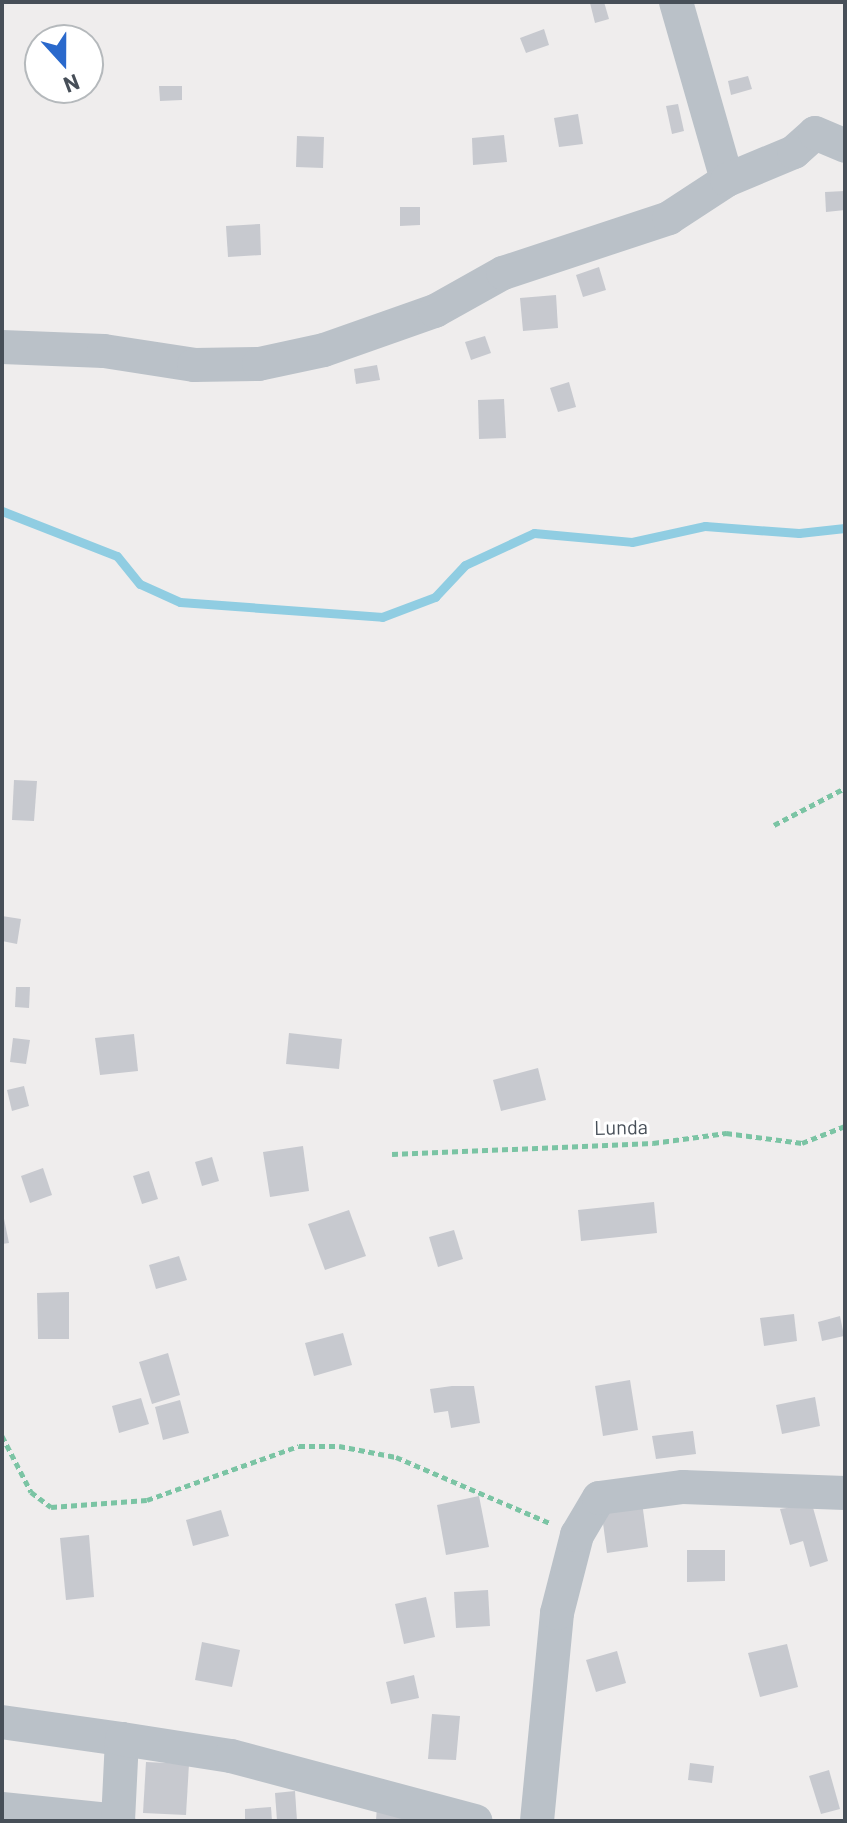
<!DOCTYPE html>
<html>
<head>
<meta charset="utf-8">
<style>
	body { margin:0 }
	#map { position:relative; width:847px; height:1823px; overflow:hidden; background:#efeded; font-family:Barlow,sans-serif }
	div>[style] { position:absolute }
	.stream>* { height:9px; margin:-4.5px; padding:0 4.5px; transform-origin:4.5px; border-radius:4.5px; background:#90cde2 }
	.building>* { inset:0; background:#c7c9cf }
	.path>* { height:5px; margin-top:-2.5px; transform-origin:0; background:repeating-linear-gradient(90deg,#7bc4a4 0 6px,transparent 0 10px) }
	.minor>* { height:34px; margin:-17px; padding:0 17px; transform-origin:17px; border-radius:17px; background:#bac1c8 }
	span { translate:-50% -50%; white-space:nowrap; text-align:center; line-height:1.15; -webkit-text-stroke:6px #fff; paint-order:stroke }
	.street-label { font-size:20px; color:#474f58 }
	.frame { position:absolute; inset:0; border:4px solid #474f58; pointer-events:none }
	.north { position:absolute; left:24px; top:24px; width:80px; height:80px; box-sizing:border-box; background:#fff; border:2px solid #b5b9bc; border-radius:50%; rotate:159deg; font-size:22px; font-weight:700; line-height:32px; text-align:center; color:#474f58 }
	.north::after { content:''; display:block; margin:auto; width:28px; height:36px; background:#2a69cc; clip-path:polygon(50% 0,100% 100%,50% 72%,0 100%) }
</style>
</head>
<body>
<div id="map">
	<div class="stream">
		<i style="left:2px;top:511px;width:123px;rotate:21.4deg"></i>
		<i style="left:117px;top:556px;width:36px;rotate:51deg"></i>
		<i style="left:140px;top:584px;width:44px;rotate:24.2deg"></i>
		<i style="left:180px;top:602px;width:203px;rotate:4.2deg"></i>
		<i style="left:382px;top:617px;width:57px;rotate:-20.7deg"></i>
		<i style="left:435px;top:597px;width:44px;rotate:-46.8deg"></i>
		<i style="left:465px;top:565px;width:76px;rotate:-24.9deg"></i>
		<i style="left:534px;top:533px;width:98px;rotate:5.2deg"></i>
		<i style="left:632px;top:542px;width:75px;rotate:-12.4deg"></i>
		<i style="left:705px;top:526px;width:94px;rotate:4.3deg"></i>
		<i style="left:799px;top:533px;width:46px;rotate:-6.2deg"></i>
	</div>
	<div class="building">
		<i style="clip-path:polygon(604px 2px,609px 19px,595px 23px,590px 3px)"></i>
		<i style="clip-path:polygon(544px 29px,549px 45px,526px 53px,520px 38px)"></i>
		<i style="clip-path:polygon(748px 76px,752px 89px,731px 95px,728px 81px)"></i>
		<i style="clip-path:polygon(159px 86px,182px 86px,182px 100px,160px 101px)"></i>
		<i style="clip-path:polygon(678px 104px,684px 131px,672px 134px,666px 106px)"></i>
		<i style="clip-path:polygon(578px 114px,583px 144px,559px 147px,554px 118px)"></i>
		<i style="clip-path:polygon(504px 135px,507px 162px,473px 165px,472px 138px)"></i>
		<i style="clip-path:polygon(297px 136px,324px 137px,323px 168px,296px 167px)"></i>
		<i style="clip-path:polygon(845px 191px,845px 210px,826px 212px,825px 192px)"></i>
		<i style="clip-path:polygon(400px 207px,420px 207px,420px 225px,400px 226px)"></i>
		<i style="clip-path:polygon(260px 224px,261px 255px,228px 257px,226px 226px)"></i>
		<i style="clip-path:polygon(599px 267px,606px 290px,583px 297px,576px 275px)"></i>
		<i style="clip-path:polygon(556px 295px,558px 328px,523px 331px,520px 298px)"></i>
		<i style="clip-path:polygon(485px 336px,491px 353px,471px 360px,465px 342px)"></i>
		<i style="clip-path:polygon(377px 365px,380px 380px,356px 384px,354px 369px)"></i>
		<i style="clip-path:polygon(569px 382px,576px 407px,558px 412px,550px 388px)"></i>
		<i style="clip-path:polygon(504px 399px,506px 438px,479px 439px,478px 400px)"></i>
		<i style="clip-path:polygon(14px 780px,37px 781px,34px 821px,12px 820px)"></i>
		<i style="clip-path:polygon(2px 916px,21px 919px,17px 944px,2px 941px)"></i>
		<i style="clip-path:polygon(16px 987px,30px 987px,29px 1008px,15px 1007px)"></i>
		<i style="clip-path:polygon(289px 1033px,342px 1039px,339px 1069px,286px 1064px)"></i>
		<i style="clip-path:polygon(134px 1034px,138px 1071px,100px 1075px,95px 1038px)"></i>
		<i style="clip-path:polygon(13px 1038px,30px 1040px,26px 1064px,10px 1062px)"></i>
		<i style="clip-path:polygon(538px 1068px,546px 1100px,501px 1111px,493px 1080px)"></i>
		<i style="clip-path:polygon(24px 1086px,29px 1106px,12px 1111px,7px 1090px)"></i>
		<i style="clip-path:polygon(303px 1146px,309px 1191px,270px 1197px,263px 1152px)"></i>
		<i style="clip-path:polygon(212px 1157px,219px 1181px,202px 1186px,195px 1162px)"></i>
		<i style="clip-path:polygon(43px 1168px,52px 1195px,30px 1203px,21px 1176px)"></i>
		<i style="clip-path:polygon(149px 1171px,158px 1199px,142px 1204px,133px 1176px)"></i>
		<i style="clip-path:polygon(654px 1202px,657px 1233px,581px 1241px,578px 1210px)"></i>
		<i style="clip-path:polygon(2px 1209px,9px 1243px,2px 1244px)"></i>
		<i style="clip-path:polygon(349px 1210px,366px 1256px,325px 1270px,308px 1224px)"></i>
		<i style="clip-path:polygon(454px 1230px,463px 1259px,438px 1267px,429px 1237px)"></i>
		<i style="clip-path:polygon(179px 1256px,187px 1280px,156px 1289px,149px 1265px)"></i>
		<i style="clip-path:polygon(69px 1292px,69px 1339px,38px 1339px,37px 1293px)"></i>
		<i style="clip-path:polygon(794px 1314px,797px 1341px,764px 1346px,760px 1318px)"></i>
		<i style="clip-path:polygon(840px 1316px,844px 1336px,822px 1341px,818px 1322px)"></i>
		<i style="clip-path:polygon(343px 1333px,352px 1365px,314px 1376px,305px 1343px)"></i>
		<i style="clip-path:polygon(168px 1353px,180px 1395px,152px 1404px,139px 1362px)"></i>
		<i style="clip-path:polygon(630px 1380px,638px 1430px,603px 1436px,595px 1386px)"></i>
		<i style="clip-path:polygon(452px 1386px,474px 1386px,480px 1423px,451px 1428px,448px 1411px,434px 1413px,430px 1389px)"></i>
		<i style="clip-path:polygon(815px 1397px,820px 1426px,782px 1434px,776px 1405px)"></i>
		<i style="clip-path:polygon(141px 1398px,149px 1424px,119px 1433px,112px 1406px)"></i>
		<i style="clip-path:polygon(180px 1400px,189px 1433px,163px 1440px,155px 1407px)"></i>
		<i style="clip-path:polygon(693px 1431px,696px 1454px,656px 1459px,652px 1436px)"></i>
		<i style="clip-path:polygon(479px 1496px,489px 1547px,446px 1555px,437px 1505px)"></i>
		<i style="clip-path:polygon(642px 1502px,648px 1547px,607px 1553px,601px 1508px)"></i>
		<i style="clip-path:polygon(812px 1504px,828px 1561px,810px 1567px,803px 1541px,790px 1545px,780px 1509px)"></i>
		<i style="clip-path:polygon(221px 1510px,229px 1536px,193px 1546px,186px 1520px)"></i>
		<i style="clip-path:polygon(89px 1535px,94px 1597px,66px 1600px,60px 1538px)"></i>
		<i style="clip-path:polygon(687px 1550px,725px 1550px,725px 1581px,687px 1582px)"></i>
		<i style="clip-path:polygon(488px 1590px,490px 1626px,456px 1628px,454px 1592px)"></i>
		<i style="clip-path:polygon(426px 1597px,435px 1637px,404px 1644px,395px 1604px)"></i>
		<i style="clip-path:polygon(202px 1642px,240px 1650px,232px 1687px,195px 1680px)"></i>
		<i style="clip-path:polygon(787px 1644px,798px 1687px,760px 1697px,748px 1653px)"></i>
		<i style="clip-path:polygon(617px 1651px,626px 1683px,596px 1692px,586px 1660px)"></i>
		<i style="clip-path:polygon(414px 1675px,419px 1698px,391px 1704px,386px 1682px)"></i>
		<i style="clip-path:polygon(432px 1714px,460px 1716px,456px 1760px,428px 1759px)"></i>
		<i style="clip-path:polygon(146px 1762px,189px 1764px,186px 1815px,143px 1813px)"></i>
		<i style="clip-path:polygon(690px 1763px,714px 1766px,712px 1783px,688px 1780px)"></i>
		<i style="clip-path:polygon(829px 1770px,840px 1809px,821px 1814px,809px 1776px)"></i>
		<i style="clip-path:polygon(295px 1791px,297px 1821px,277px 1821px,275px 1793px)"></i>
		<i style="clip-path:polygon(377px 1806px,413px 1821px,376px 1821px)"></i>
		<i style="clip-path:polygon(271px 1807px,272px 1821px,245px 1821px,245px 1809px)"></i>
	</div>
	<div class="path">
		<i style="left:774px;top:825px;width:80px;rotate:-27.5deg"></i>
		<i style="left:392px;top:1154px;width:261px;rotate:-2.4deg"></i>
		<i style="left:653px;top:1143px;width:74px;rotate:-7.8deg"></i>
		<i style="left:726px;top:1133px;width:77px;rotate:7.5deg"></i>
		<i style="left:802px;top:1143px;width:46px;rotate:-21.6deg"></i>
		<i style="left:2px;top:1436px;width:63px;rotate:62.6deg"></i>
		<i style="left:31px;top:1492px;width:25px;rotate:37deg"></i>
		<i style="left:51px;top:1507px;width:96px;rotate:-4.2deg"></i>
		<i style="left:147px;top:1500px;width:161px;rotate:-19.6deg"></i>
		<i style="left:299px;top:1446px;width:40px"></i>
		<i style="left:339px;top:1446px;width:58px;rotate:10.9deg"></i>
		<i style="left:396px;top:1457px;width:168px;rotate:23.2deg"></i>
	</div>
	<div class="minor">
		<i style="left:676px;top:2px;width:185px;rotate:74deg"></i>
		<i style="left:2px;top:347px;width:102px;rotate:2.2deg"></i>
		<i style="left:104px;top:351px;width:91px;rotate:8.8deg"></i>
		<i style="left:194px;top:365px;width:65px;rotate:-0.9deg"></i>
		<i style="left:259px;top:364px;width:66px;rotate:-12.2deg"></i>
		<i style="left:324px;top:350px;width:118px;rotate:-19.4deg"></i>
		<i style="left:435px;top:311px;width:78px;rotate:-29.2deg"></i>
		<i style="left:503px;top:273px;width:175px;rotate:-18.3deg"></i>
		<i style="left:669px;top:218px;width:69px;rotate:-33.2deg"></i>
		<i style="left:727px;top:180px;width:73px;rotate:-22.7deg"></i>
		<i style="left:794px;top:152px;width:28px;rotate:-42deg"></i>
		<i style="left:815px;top:133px;width:33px;rotate:23deg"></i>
		<i style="left:2px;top:1722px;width:121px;rotate:8.1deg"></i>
		<i style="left:2px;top:1809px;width:117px;rotate:5.9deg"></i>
		<i style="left:118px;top:1821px;width:82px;rotate:-87.2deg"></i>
		<i style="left:122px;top:1739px;width:110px;rotate:8.9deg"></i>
		<i style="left:231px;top:1756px;width:253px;rotate:14.9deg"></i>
		<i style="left:537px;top:1821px;width:209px;rotate:-84.5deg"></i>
		<i style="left:557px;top:1613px;width:81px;rotate:-75.6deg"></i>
		<i style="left:577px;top:1535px;width:43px;rotate:-59.3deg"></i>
		<i style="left:599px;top:1498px;width:85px;rotate:-7.5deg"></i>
		<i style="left:683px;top:1487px;width:162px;rotate:2.1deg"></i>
	</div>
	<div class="street-label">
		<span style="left:621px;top:1127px;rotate:-1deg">Lunda</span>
	</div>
	<div class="frame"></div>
	<div class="north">N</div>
</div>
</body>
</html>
